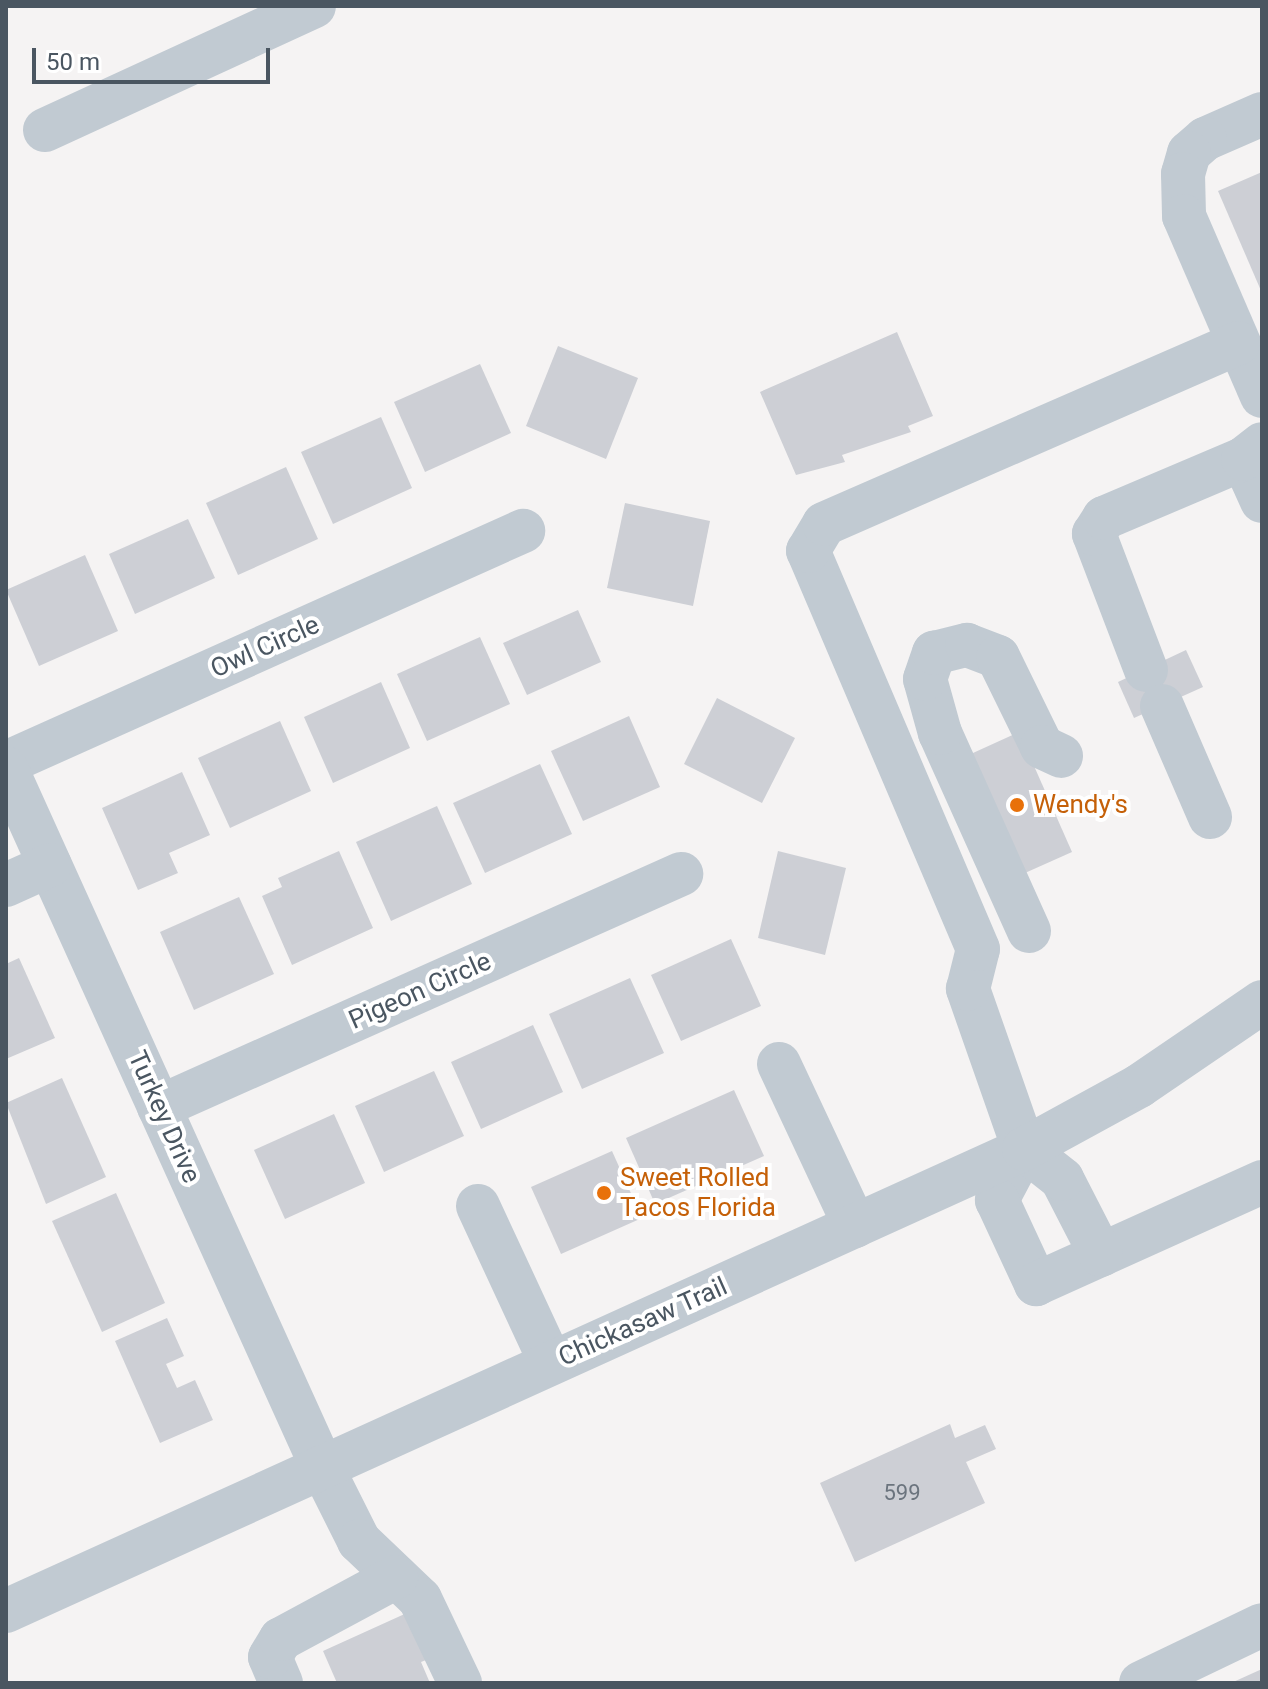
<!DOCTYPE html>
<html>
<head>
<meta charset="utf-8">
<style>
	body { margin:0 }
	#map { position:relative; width:1268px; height:1689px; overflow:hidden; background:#f5f3f3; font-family:Roboto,sans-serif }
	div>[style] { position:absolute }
	.building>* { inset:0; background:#cdcfd5 }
	.minor>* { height:44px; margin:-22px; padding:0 22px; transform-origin:22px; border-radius:22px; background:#c1cad2 }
	.dots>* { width:22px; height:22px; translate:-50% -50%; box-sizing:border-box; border:4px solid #fff; border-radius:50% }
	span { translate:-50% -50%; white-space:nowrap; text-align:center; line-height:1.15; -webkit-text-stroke:8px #fff; paint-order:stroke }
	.number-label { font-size:22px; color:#6b747e }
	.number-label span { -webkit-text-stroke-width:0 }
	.street-label { font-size:26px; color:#4a5661 }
	.food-label { font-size:26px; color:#c56008 }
	.left { translate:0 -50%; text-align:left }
	.frame { position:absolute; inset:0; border:8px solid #4a5661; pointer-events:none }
	.scale { position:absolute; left:32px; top:48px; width:238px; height:36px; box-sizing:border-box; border:4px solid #4a5661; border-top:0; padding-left:10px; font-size:24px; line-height:28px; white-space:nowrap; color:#4a5661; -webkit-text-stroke:6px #fff; paint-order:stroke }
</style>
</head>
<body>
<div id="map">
	<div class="building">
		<i style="clip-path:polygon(1262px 172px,1262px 293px,1218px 191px)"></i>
		<i style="clip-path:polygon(897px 332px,933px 416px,908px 426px,911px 432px,842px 455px,845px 462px,796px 475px,760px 392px)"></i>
		<i style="clip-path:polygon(558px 346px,638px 378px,606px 459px,526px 426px)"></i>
		<i style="clip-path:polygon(480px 364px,511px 433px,425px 472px,394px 402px)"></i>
		<i style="clip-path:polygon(381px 417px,412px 488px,333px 524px,301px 452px)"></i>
		<i style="clip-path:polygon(286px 467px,318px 539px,238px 575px,206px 503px)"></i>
		<i style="clip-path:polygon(625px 503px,710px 521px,693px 606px,607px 588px)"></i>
		<i style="clip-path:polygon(188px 519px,215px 578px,135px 614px,109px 554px)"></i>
		<i style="clip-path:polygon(85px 555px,118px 631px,39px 666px,6px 590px)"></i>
		<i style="clip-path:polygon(578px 610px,601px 662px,527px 695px,503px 643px)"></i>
		<i style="clip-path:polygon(480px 637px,510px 704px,427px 741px,397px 674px)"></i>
		<i style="clip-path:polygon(1186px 650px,1203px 687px,1134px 718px,1118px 682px)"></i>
		<i style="clip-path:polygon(381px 682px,410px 748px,333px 783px,304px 717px)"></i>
		<i style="clip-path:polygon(717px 698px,795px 738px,762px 803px,684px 764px)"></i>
		<i style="clip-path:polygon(629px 716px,660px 787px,583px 821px,551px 751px)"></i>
		<i style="clip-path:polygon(280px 721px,311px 791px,230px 828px,198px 758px)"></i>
		<i style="clip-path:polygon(1019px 732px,1072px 852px,1016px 877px,962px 758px)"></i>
		<i style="clip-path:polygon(540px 764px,572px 834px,485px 873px,453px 803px)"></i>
		<i style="clip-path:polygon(182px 772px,210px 835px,169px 853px,178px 873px,138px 890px,102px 808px)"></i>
		<i style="clip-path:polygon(437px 806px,472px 884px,391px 921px,356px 842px)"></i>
		<i style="clip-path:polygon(339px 851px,373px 928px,292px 965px,262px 896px,282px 887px,278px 878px)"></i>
		<i style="clip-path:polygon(778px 851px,846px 868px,825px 955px,758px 938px)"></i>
		<i style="clip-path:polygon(239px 897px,274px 974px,194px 1010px,160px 932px)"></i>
		<i style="clip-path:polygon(731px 939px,761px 1006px,681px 1041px,651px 975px)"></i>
		<i style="clip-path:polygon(19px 958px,55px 1038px,6px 1059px,6px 964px)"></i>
		<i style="clip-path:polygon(630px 978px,664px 1053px,582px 1089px,549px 1014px)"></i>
		<i style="clip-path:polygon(533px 1025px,563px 1092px,481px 1129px,451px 1062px)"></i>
		<i style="clip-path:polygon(434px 1071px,464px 1136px,384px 1172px,355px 1106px)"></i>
		<i style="clip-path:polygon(62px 1078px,106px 1177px,46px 1204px,6px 1103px)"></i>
		<i style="clip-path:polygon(734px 1090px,764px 1156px,655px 1204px,626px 1138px)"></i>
		<i style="clip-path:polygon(334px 1114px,365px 1183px,285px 1219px,254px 1150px)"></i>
		<i style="clip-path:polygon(612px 1151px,642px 1218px,561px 1254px,531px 1187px)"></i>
		<i style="clip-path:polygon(116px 1193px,165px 1303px,102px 1332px,52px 1221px)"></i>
		<i style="clip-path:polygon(167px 1318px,184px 1356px,166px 1364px,177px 1388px,195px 1380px,213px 1420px,160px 1443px,115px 1341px)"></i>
		<i style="clip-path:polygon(950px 1424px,955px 1438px,985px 1425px,996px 1449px,966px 1462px,985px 1503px,855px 1562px,820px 1483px)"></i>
		<i style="clip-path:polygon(409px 1612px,431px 1658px,421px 1662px,430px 1683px,337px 1683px,323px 1651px)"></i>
		<i style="clip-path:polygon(1262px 1669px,1262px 1683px,1231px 1683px)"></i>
	</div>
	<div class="minor">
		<i style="left:1262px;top:114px;width:62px;rotate:156.3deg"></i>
		<i style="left:1205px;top:139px;width:21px;rotate:139deg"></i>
		<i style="left:1189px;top:153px;width:22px;rotate:106deg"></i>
		<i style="left:1183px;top:174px;width:42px;rotate:88.6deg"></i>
		<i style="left:1184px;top:216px;width:196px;rotate:66.6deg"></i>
		<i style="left:45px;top:130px;width:296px;rotate:-24.7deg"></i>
		<i style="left:1243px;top:459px;width:46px;rotate:65.7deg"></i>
		<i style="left:1146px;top:670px;width:146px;rotate:-110.9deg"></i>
		<i style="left:1094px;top:534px;width:19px;rotate:-58deg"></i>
		<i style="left:1104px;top:518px;width:151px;rotate:-23deg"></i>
		<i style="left:1243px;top:459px;width:24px;rotate:-38deg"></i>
		<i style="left:1162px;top:706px;width:121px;rotate:66.6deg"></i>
		<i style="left:6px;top:763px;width:567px;rotate:-24.17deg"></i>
		<i style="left:6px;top:768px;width:767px;rotate:65.67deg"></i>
		<i style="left:322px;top:1467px;width:83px;rotate:63.4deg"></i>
		<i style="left:359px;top:1541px;width:84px;rotate:43.6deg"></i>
		<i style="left:420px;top:1599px;width:93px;rotate:64.5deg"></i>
		<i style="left:6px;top:885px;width:48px;rotate:-24.4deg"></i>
		<i style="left:1029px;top:931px;width:217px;rotate:-114.2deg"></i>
		<i style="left:940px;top:733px;width:56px;rotate:-105.5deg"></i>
		<i style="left:925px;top:679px;width:28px;rotate:-71deg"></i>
		<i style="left:934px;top:653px;width:34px;rotate:-14deg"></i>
		<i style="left:967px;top:645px;width:33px;rotate:21deg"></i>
		<i style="left:998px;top:657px;width:100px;rotate:63.9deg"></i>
		<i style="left:1042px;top:747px;width:21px;rotate:25deg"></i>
		<i style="left:779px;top:1064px;width:179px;rotate:64.9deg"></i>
		<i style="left:159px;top:1107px;width:572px;rotate:-24.05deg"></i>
		<i style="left:1024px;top:1149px;width:58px;rotate:117.9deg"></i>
		<i style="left:997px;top:1200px;width:93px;rotate:65.1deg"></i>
		<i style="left:1036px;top:1284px;width:248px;rotate:-24.3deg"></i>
		<i style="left:478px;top:1206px;width:173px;rotate:65.1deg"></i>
		<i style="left:1101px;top:1255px;width:85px;rotate:-117.2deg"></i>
		<i style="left:1062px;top:1179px;width:48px;rotate:-141.7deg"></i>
		<i style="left:1024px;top:1149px;width:170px;rotate:-109.3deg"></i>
		<i style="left:968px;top:989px;width:41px;rotate:-76deg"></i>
		<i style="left:978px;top:949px;width:433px;rotate:-113.1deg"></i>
		<i style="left:808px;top:551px;width:31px;rotate:-59deg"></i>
		<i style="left:824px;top:524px;width:452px;rotate:-23.6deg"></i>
		<i style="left:6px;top:1611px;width:1118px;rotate:-24.41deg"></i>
		<i style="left:1024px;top:1149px;width:131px;rotate:-28.7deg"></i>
		<i style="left:1139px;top:1086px;width:149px;rotate:-34.3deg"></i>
		<i style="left:281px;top:1683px;width:28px;rotate:-113deg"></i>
		<i style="left:270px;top:1657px;width:21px;rotate:-59deg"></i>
		<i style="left:281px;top:1639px;width:131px;rotate:-28.3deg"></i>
		<i style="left:1141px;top:1683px;width:134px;rotate:-25.6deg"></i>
	</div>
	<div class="dots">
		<i style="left:1017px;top:805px;background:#e8710a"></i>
		<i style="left:604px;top:1193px;background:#e8710a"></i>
	</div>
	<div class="number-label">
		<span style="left:902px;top:1493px">599</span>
	</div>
	<div class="street-label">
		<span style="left:265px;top:647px;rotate:-24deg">Owl Circle</span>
		<span style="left:420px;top:991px;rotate:-24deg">Pigeon Circle</span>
		<span style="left:164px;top:1117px;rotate:66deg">Turkey Drive</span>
		<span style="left:643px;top:1322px;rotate:-24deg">Chickasaw Trail</span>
	</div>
	<div class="food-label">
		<span class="left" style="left:1033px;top:805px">Wendy's</span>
		<span class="left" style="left:620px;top:1193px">Sweet Rolled<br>Tacos Florida</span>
	</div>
	<div class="frame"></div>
	<div class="scale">50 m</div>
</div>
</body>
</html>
